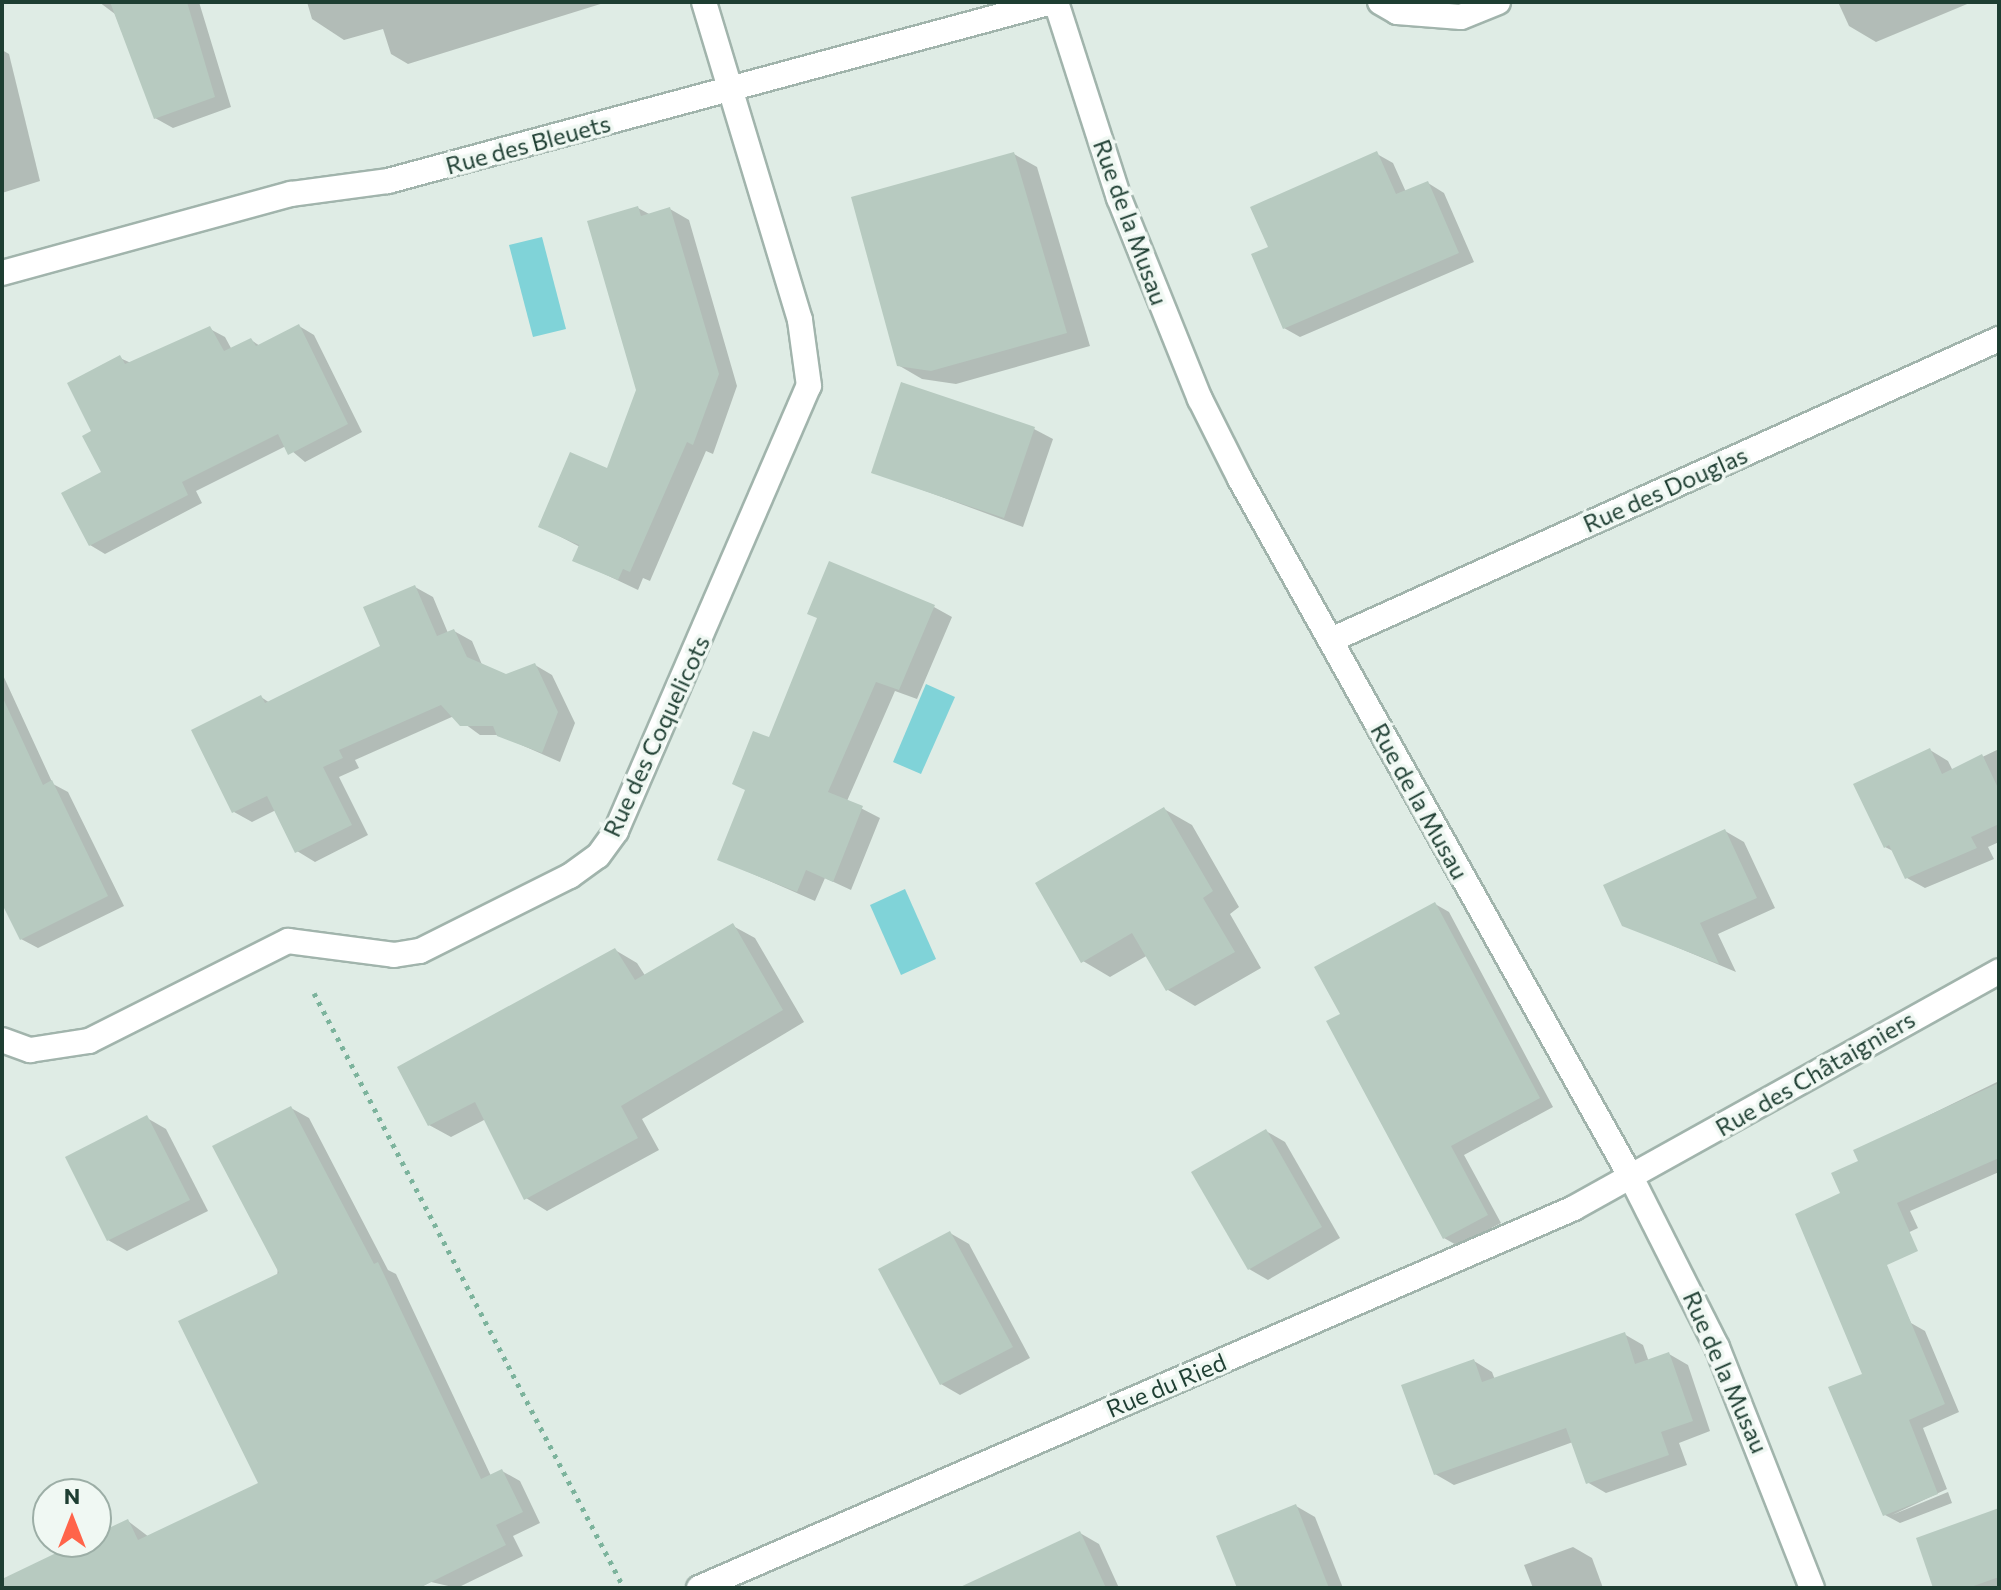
<!DOCTYPE html>
<html>
<head>
<meta charset="utf-8">
<style>
	body { margin:0 }
	#map { position:relative; width:2001px; height:1590px; overflow:hidden; background:#dfece5; font-family:Commissioner,sans-serif }
	div>[style] { position:absolute }
	.water>* { inset:0; background:#80d3d8 }
	.shadow>* { inset:0; background:#0003 }
	.building>* { inset:0; background:#b7cac0 }
	.path>* { height:5px; margin-top:-2.5px; transform-origin:0; background:repeating-linear-gradient(90deg,#7cb39c 0 4px,transparent 0 10px) }
	.roads { filter:drop-shadow(2px 0 #a1b4ac) drop-shadow(-2px 0 #a1b4ac) drop-shadow(0 2px #a1b4ac) drop-shadow(0 -2px #a1b4ac) }
	.minor>* { height:24px; margin:-12px; padding:0 12px; transform-origin:12px; border-radius:12px; background:#fff }
	span { translate:-50% -50%; white-space:nowrap; text-align:center; line-height:1.15; -webkit-text-stroke:7px #f0f8f3; paint-order:stroke }
	.street-label { font-size:24px; color:#1e3e32 }
	.frame { position:absolute; inset:0; border:4px solid #1e3e32; pointer-events:none }
	.north { position:absolute; left:32px; top:1478px; width:80px; height:80px; box-sizing:border-box; background:#f0f8f3; border:2px solid #9caea6; border-radius:50%; rotate:0deg; font-size:22px; font-weight:700; line-height:32px; text-align:center; color:#1e3e32 }
	.north::after { content:''; display:block; margin:auto; width:28px; height:36px; background:#ff644a; clip-path:polygon(50% 0,100% 100%,50% 72%,0 100%) }
</style>
</head>
<body>
<div id="map">
	<div class="water">
		<i style="clip-path:polygon(542px 237px,566px 329px,533px 337px,509px 245px)"></i>
		<i style="clip-path:polygon(926px 684px,955px 697px,921px 774px,893px 762px)"></i>
		<i style="clip-path:polygon(905px 889px,936px 959px,901px 975px,870px 905px)"></i>
	</div>
	<div class="shadow">
		<i style="clip-path:polygon(99px 2px,199px 2px,231px 107px,173px 128px,155px 118px,115px 14px)"></i>
		<i style="clip-path:polygon(307px 2px,607px 2px,408px 64px,391px 54px,383px 29px,344px 40px,312px 19px)"></i>
		<i style="clip-path:polygon(1838px 2px,1972px 2px,1876px 42px,1849px 26px)"></i>
		<i style="clip-path:polygon(2px 50px,9px 54px,40px 181px,2px 193px)"></i>
		<i style="clip-path:polygon(1014px 154px,1037px 167px,1090px 346px,956px 384px,922px 379px,898px 365px)"></i>
		<i style="clip-path:polygon(1377px 154px,1393px 163px,1406px 192px,1428px 183px,1444px 193px,1474px 262px,1300px 337px,1284px 328px,1271px 248px)"></i>
		<i style="clip-path:polygon(638px 208px,651px 215px,670px 209px,689px 220px,737px 386px,713px 454px,706px 451px,650px 581px,643px 578px,638px 590px,575px 560px,580px 547px,540px 526px,608px 471px,638px 390px)"></i>
		<i style="clip-path:polygon(299px 326px,314px 335px,362px 432px,305px 462px,286px 446px,196px 491px,202px 503px,105px 554px,90px 545px,104px 473px,94px 432px,120px 358px,131px 363px,210px 329px,225px 337px,232px 350px,251px 340px,260px 346px)"></i>
		<i style="clip-path:polygon(1034px 429px,1053px 439px,1023px 527px,874px 472px)"></i>
		<i style="clip-path:polygon(415px 587px,433px 597px,448px 633px,454px 631px,472px 641px,483px 667px,506px 676px,535px 665px,552px 675px,575px 723px,560px 762px,499px 735px,480px 735px,454px 716px,355px 760px,359px 768px,339px 777px,368px 835px,315px 862px,297px 851px,276px 810px,252px 822px,234px 812px,261px 697px,270px 703px,382px 646px)"></i>
		<i style="clip-path:polygon(934px 607px,952px 617px,917px 699px,895px 691px,847px 801px,880px 818px,851px 890px,825px 878px,815px 901px,719px 859px,770px 740px)"></i>
		<i style="clip-path:polygon(2px 673px,53px 784px,68px 792px,124px 906px,38px 948px,21px 939px,2px 896px)"></i>
		<i style="clip-path:polygon(1999px 749px,1999px 842px,1988px 847px,1994px 859px,1925px 888px,1907px 878px,1895px 852px,1885px 847px,1930px 750px,1948px 761px,1953px 771px)"></i>
		<i style="clip-path:polygon(1164px 809px,1192px 825px,1239px 907px,1230px 914px,1261px 968px,1195px 1006px,1168px 990px,1148px 955px,1110px 977px,1083px 961px)"></i>
		<i style="clip-path:polygon(1725px 831px,1744px 842px,1775px 908px,1718px 934px,1736px 972px,1624px 925px)"></i>
		<i style="clip-path:polygon(1435px 904px,1449px 912px,1553px 1107px,1464px 1155px,1501px 1223px,1458px 1246px,1444px 1238px,1343px 1015px)"></i>
		<i style="clip-path:polygon(733px 926px,755px 938px,804px 1022px,642px 1119px,659px 1150px,547px 1211px,526px 1198px,486px 1119px,451px 1137px,429px 1125px,615px 950px,637px 963px,646px 977px)"></i>
		<i style="clip-path:polygon(1999px 1081px,1999px 1172px,1910px 1211px,1918px 1228px,1876px 1248px,1911px 1323px,1925px 1331px,1959px 1412px,1923px 1428px,1947px 1489px,1892px 1515px,1948px 1492px,1952px 1503px,1900px 1523px,1885px 1515px,1843px 1194px,1861px 1162px,1856px 1151px)"></i>
		<i style="clip-path:polygon(291px 1108px,309px 1118px,388px 1270px,396px 1274px,491px 1476px,502px 1471px,520px 1481px,540px 1523px,513px 1536px,523px 1556px,457px 1588px,431px 1582px,419px 1588px,60px 1588px,84px 1542px,96px 1542px,96px 1536px,128px 1521px,149px 1537px,260px 1484px)"></i>
		<i style="clip-path:polygon(147px 1118px,166px 1129px,208px 1211px,127px 1251px,108px 1240px)"></i>
		<i style="clip-path:polygon(1266px 1131px,1285px 1142px,1340px 1238px,1268px 1280px,1249px 1269px)"></i>
		<i style="clip-path:polygon(950px 1233px,969px 1244px,1030px 1358px,960px 1395px,941px 1384px)"></i>
		<i style="clip-path:polygon(1624px 1334px,1643px 1345px,1649px 1362px,1669px 1354px,1688px 1365px,1710px 1431px,1679px 1443px,1687px 1465px,1606px 1493px,1587px 1482px,1573px 1442px,1454px 1485px,1435px 1474px,1474px 1361px,1492px 1372px,1495px 1380px)"></i>
		<i style="clip-path:polygon(1296px 1506px,1315px 1517px,1343px 1588px,1239px 1588px)"></i>
		<i style="clip-path:polygon(1999px 1510px,1999px 1588px,1936px 1588px)"></i>
		<i style="clip-path:polygon(1080px 1533px,1099px 1544px,1119px 1588px,1013px 1588px)"></i>
		<i style="clip-path:polygon(1573px 1547px,1592px 1558px,1603px 1588px,1533px 1588px,1524px 1565px)"></i>
	</div>
	<div class="building">
		<i style="clip-path:polygon(110px 2px,187px 2px,215px 97px,154px 119px)"></i>
		<i style="clip-path:polygon(1377px 151px,1396px 194px,1428px 181px,1459px 253px,1283px 329px,1251px 254px,1268px 247px,1250px 207px)"></i>
		<i style="clip-path:polygon(1014px 152px,1067px 333px,931px 371px,897px 366px,851px 197px)"></i>
		<i style="clip-path:polygon(638px 206px,641px 216px,670px 207px,719px 374px,693px 445px,687px 442px,630px 572px,623px 569px,618px 580px,572px 561px,579px 545px,538px 527px,570px 452px,607px 468px,636px 390px,587px 221px)"></i>
		<i style="clip-path:polygon(299px 324px,348px 424px,288px 455px,278px 434px,182px 482px,188px 495px,89px 546px,61px 493px,101px 472px,82px 436px,91px 431px,67px 383px,120px 355px,125px 364px,210px 326px,224px 351px,251px 338px,256px 346px)"></i>
		<i style="clip-path:polygon(901px 382px,1035px 427px,1004px 518px,871px 473px)"></i>
		<i style="clip-path:polygon(829px 561px,935px 605px,899px 690px,876px 682px,828px 792px,863px 806px,833px 882px,806px 870px,797px 892px,717px 860px,745px 790px,732px 784px,753px 731px,769px 737px,817px 618px,807px 614px)"></i>
		<i style="clip-path:polygon(415px 585px,437px 636px,454px 629px,467px 657px,506px 674px,535px 663px,558px 712px,542px 753px,497px 736px,493px 726px,460px 726px,441px 705px,339px 750px,343px 758px,323px 767px,352px 825px,295px 853px,267px 796px,232px 813px,191px 730px,261px 695px,265px 703px,380px 646px,363px 607px)"></i>
		<i style="clip-path:polygon(2px 696px,43px 785px,52px 780px,108px 896px,20px 940px,2px 904px)"></i>
		<i style="clip-path:polygon(1930px 748px,1942px 774px,1982px 754px,1999px 790px,1999px 824px,1971px 837px,1977px 848px,1905px 879px,1889px 845px,1884px 848px,1853px 784px)"></i>
		<i style="clip-path:polygon(1164px 807px,1213px 891px,1203px 898px,1235px 952px,1166px 991px,1132px 933px,1081px 963px,1035px 883px)"></i>
		<i style="clip-path:polygon(1725px 829px,1757px 898px,1700px 923px,1719px 964px,1622px 926px,1603px 885px)"></i>
		<i style="clip-path:polygon(1435px 902px,1540px 1098px,1451px 1146px,1488px 1215px,1443px 1239px,1326px 1021px,1340px 1014px,1314px 967px)"></i>
		<i style="clip-path:polygon(733px 923px,783px 1010px,621px 1106px,638px 1138px,524px 1200px,475px 1102px,428px 1126px,397px 1067px,615px 948px,635px 980px)"></i>
		<i style="clip-path:polygon(1999px 1083px,1999px 1158px,1897px 1203px,1918px 1251px,1887px 1265px,1945px 1404px,1909px 1420px,1938px 1494px,1883px 1516px,1828px 1387px,1862px 1374px,1795px 1214px,1840px 1193px,1831px 1173px,1858px 1161px,1853px 1150px)"></i>
		<i style="clip-path:polygon(291px 1106px,374px 1264px,378px 1262px,481px 1479px,502px 1469px,523px 1512px,496px 1525px,506px 1545px,419px 1588px,2px 1588px,2px 1579px,79px 1542px,96px 1542px,96px 1534px,128px 1519px,138px 1540px,258px 1483px,178px 1321px,279px 1273px,212px 1146px)"></i>
		<i style="clip-path:polygon(147px 1115px,190px 1200px,107px 1241px,65px 1157px)"></i>
		<i style="clip-path:polygon(1266px 1129px,1322px 1227px,1248px 1270px,1191px 1172px)"></i>
		<i style="clip-path:polygon(950px 1231px,1013px 1347px,940px 1385px,878px 1269px)"></i>
		<i style="clip-path:polygon(1625px 1332px,1635px 1364px,1669px 1352px,1693px 1421px,1661px 1432px,1669px 1455px,1586px 1484px,1566px 1428px,1434px 1475px,1401px 1385px,1474px 1359px,1482px 1382px)"></i>
		<i style="clip-path:polygon(1296px 1504px,1329px 1588px,1237px 1588px,1216px 1536px)"></i>
		<i style="clip-path:polygon(1999px 1508px,1999px 1577px,1968px 1588px,1933px 1588px,1916px 1538px)"></i>
		<i style="clip-path:polygon(1080px 1531px,1106px 1588px,958px 1588px)"></i>
	</div>
	<div class="path">
		<i style="left:314px;top:993px;width:671px;rotate:62.48deg"></i>
	</div>
	<div class="roads">
		<div class="minor">
			<i style="left:1056px;top:2px;width:206px;rotate:72.2deg"></i>
			<i style="left:1119px;top:198px;width:217px;rotate:68.1deg"></i>
			<i style="left:1200px;top:399px;width:89px;rotate:63.4deg"></i>
			<i style="left:1240px;top:479px;width:802px;rotate:60.75deg"></i>
			<i style="left:1632px;top:1179px;width:188px;rotate:63.2deg"></i>
			<i style="left:1717px;top:1347px;width:259px;rotate:68.5deg"></i>
			<i style="left:1380px;top:2px;width:20px;rotate:30deg"></i>
			<i style="left:1397px;top:12px;width:64px;rotate:4.5deg"></i>
			<i style="left:1461px;top:17px;width:40px;rotate:-22deg"></i>
			<i style="left:2px;top:273px;width:300px;rotate:-15.3deg"></i>
			<i style="left:291px;top:194px;width:98px;rotate:-7.6deg"></i>
			<i style="left:388px;top:181px;width:688px;rotate:-15.09deg"></i>
			<i style="left:1331px;top:640px;width:733px;rotate:-24.26deg"></i>
			<i style="left:2px;top:1040px;width:30px;rotate:20deg"></i>
			<i style="left:30px;top:1050px;width:60px;rotate:-8.7deg"></i>
			<i style="left:89px;top:1041px;width:223px;rotate:-26.7deg"></i>
			<i style="left:288px;top:941px;width:107px;rotate:7.5deg"></i>
			<i style="left:394px;top:955px;width:26px;rotate:-9deg"></i>
			<i style="left:420px;top:951px;width:168px;rotate:-26.6deg"></i>
			<i style="left:570px;top:876px;width:34px;rotate:-36deg"></i>
			<i style="left:598px;top:856px;width:31px;rotate:-54deg"></i>
			<i style="left:616px;top:831px;width:485px;rotate:-66.6deg"></i>
			<i style="left:809px;top:386px;width:67px;rotate:-97.8deg"></i>
			<i style="left:800px;top:320px;width:332px;rotate:-106.8deg"></i>
			<i style="left:699px;top:1588px;width:954px;rotate:-23.47deg"></i>
			<i style="left:1574px;top:1208px;width:487px;rotate:-29.1deg"></i>
		</div>
	</div>
	<div class="street-label">
		<span style="left:528px;top:144px;rotate:-15deg">Rue des Bleuets</span>
		<span style="left:1131px;top:222px;rotate:70deg">Rue de la Musau</span>
		<span style="left:1665px;top:489px;rotate:-24deg">Rue des Douglas</span>
		<span style="left:656px;top:736px;rotate:-65deg">Rue des Coquelicots</span>
		<span style="left:1420px;top:801px;rotate:61deg">Rue de la Musau</span>
		<span style="left:1815px;top:1073px;rotate:-30deg">Rue des Châtaigniers</span>
		<span style="left:1726px;top:1372px;rotate:66deg">Rue de la Musau</span>
		<span style="left:1166px;top:1385px;rotate:-23deg">Rue du Ried</span>
	</div>
	<div class="frame"></div>
	<div class="north">N</div>
</div>
</body>
</html>
